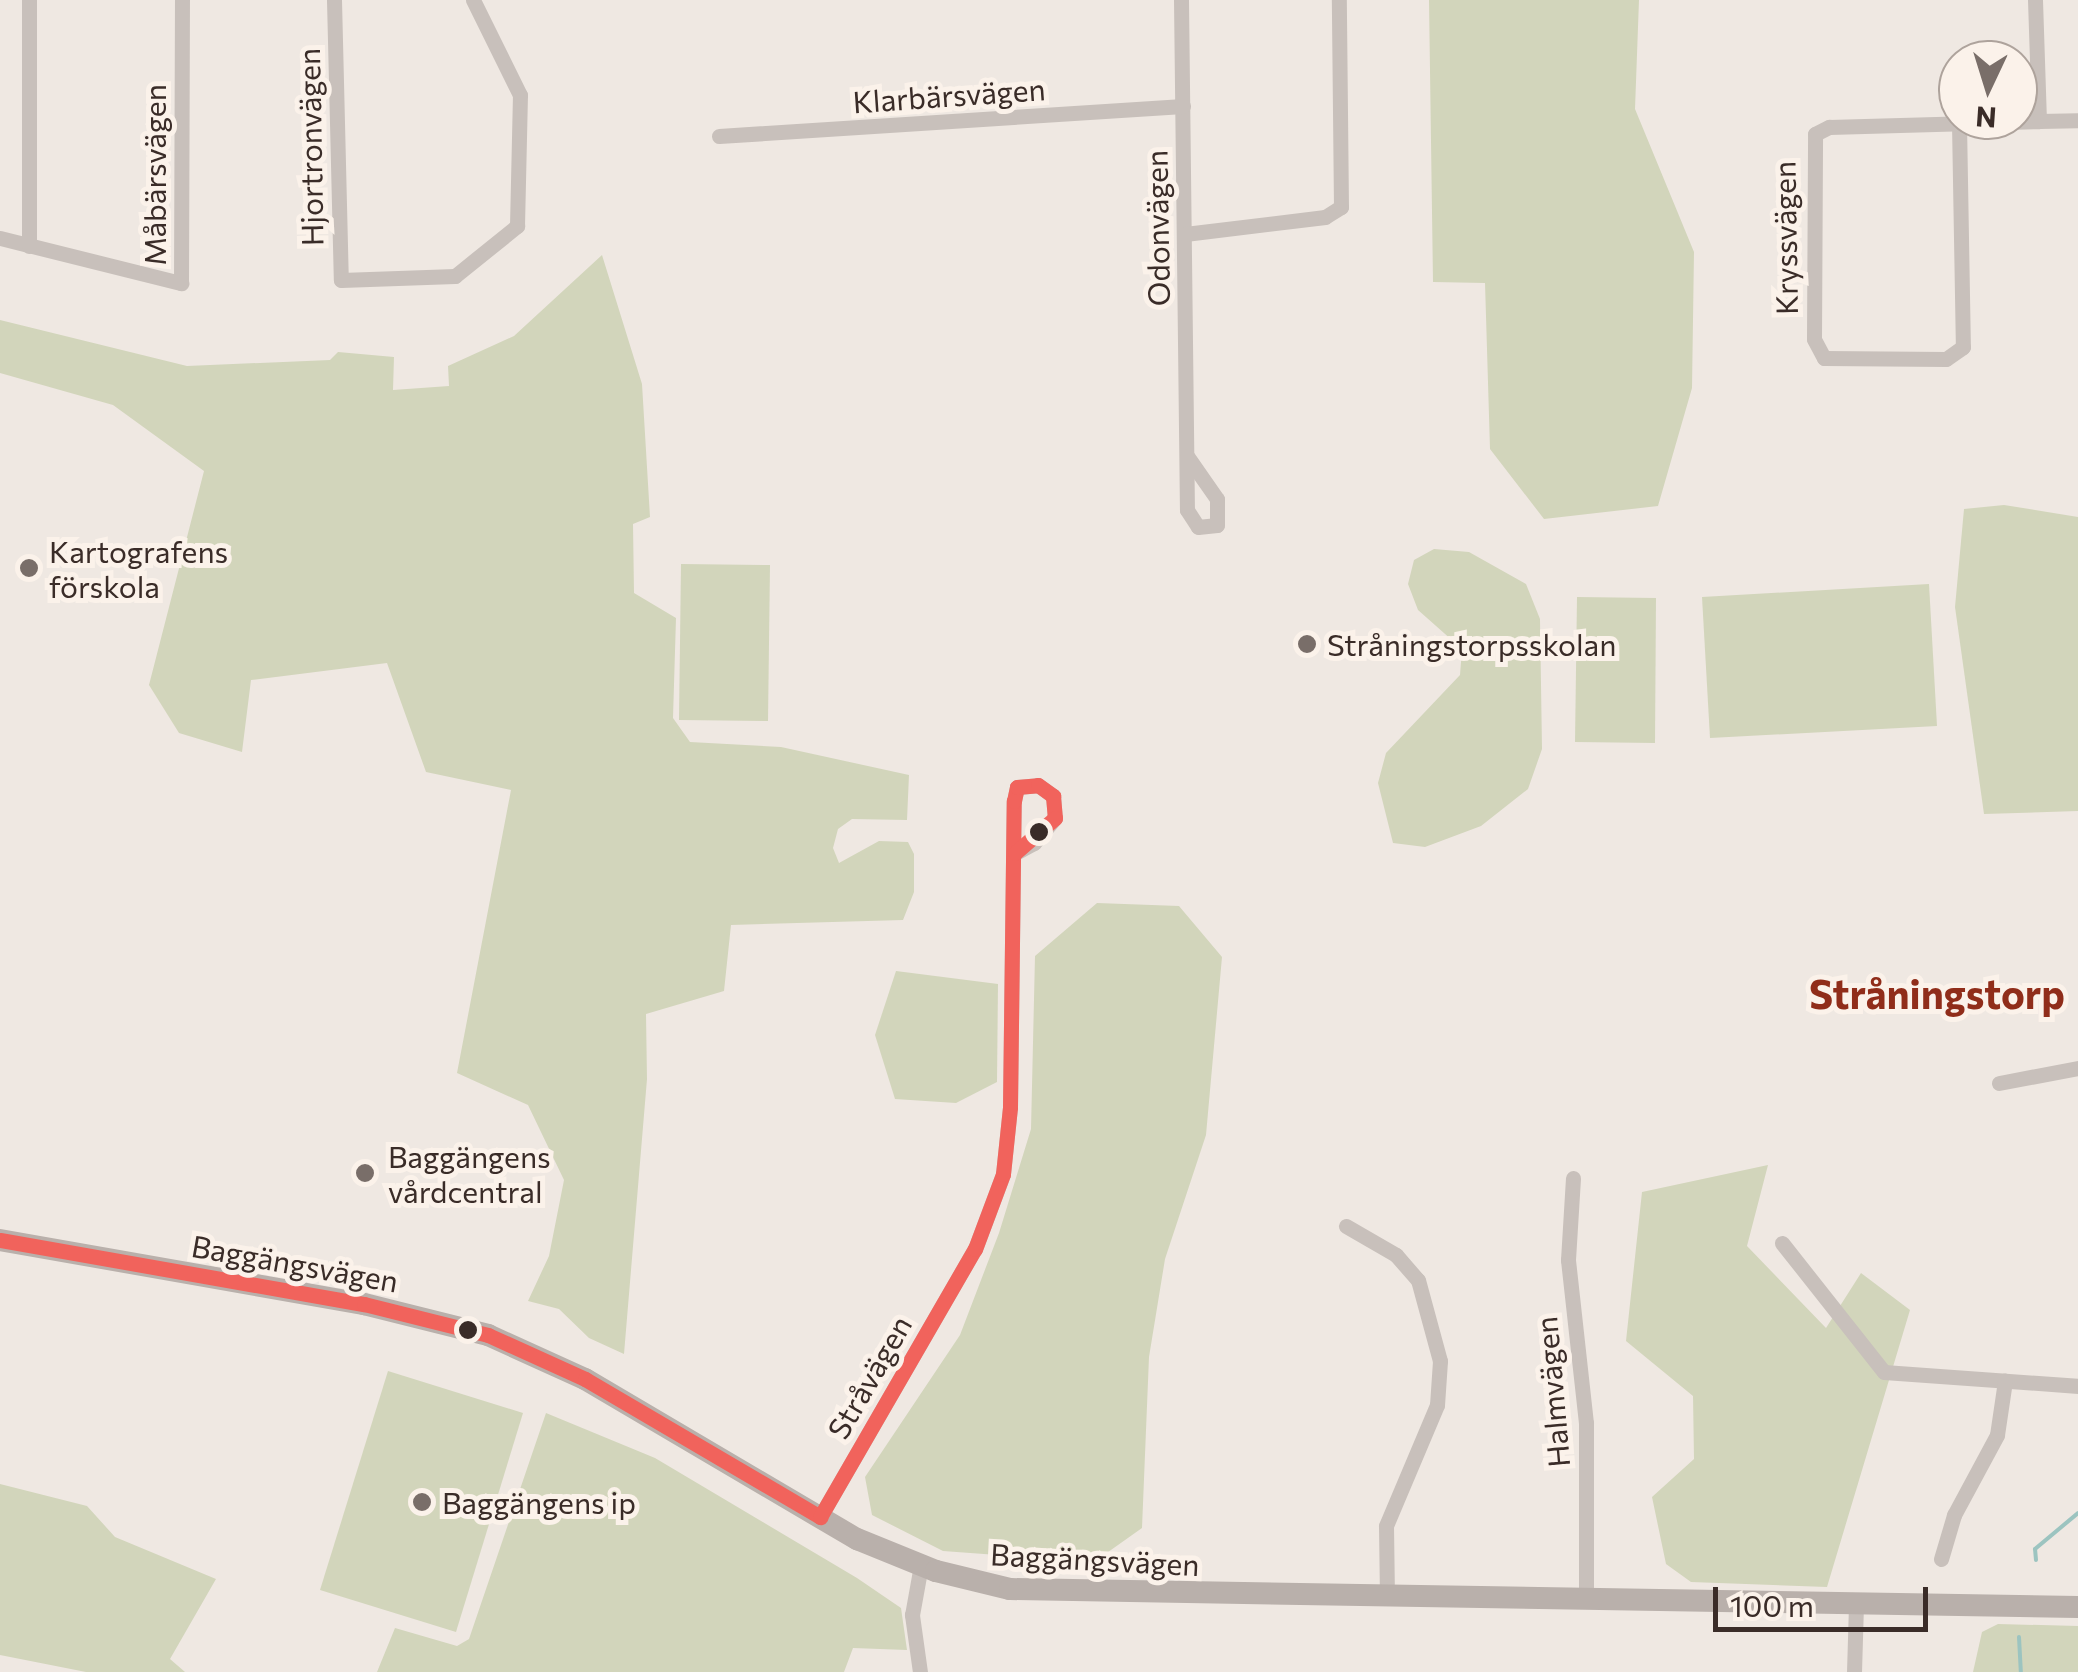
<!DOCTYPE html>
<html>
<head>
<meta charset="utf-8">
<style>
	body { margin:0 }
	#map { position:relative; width:2078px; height:1672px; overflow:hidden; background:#efe8e2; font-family:Commissioner,sans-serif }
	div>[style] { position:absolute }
	.green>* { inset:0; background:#d2d5bb }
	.stream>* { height:4px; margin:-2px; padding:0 2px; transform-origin:2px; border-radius:2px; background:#9cc4c0 }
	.street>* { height:15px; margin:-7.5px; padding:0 7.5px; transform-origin:7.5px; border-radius:7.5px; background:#c8c0bb }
	.secondary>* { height:22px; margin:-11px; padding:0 11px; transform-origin:11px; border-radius:11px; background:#b9b0ab }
	.bus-1>* { height:15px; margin:-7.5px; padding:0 7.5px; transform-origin:7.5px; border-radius:7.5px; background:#f1635c }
	.dots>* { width:28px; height:28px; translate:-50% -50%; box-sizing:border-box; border:5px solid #fbf2ea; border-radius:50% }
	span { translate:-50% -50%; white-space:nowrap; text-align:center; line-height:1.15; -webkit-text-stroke:10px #fbf2ea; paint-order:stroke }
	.street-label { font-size:30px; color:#3a2c28 }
	.poi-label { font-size:30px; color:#3a2c28 }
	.left { translate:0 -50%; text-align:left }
	.district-label { font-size:40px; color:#902d1a; font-weight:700 }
	.north { position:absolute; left:1938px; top:40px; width:100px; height:100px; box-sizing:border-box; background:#fbf2ea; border:2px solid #aea39c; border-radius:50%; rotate:184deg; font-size:28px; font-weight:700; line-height:40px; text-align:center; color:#3a2c28 }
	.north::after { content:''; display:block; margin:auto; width:35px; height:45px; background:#796e69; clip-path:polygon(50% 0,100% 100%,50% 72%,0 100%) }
	.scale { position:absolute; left:1713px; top:1587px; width:215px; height:45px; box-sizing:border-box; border:5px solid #3a2c28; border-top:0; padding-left:12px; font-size:30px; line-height:35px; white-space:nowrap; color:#3a2c28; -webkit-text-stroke:8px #fbf2ea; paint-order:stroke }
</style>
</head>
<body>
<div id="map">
	<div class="green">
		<i style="clip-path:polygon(1429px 0,1639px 0,1635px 109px,1694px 252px,1692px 388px,1658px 506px,1544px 519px,1490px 449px,1485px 283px,1433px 282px)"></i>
		<i style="clip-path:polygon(602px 255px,642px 384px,650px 517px,633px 524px,634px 593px,676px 618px,673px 718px,690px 742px,781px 747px,909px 775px,907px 820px,852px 819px,838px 829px,833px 848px,839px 863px,879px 841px,908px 842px,914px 854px,914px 892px,903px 920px,731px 925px,724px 991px,646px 1014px,647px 1079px,624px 1354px,589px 1338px,559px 1309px,528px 1301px,549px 1256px,564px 1180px,528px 1105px,457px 1073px,511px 790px,426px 772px,387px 663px,251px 680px,242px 752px,179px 733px,149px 685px,204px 471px,113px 405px,0 373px,0 320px,187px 366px,330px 360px,338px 352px,394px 357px,393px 390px,449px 386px,448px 366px,514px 336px)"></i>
		<i style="clip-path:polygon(2004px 505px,2078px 517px,2078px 811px,1984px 814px,1955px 607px,1964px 509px)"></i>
		<i style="clip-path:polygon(1434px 549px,1469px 552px,1526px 584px,1540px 619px,1542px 749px,1528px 789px,1481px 826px,1425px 847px,1393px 843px,1378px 783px,1386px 753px,1460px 675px,1462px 649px,1418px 610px,1408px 584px,1414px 560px)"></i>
		<i style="clip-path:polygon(681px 564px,770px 565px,768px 721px,679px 720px)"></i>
		<i style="clip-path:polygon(1929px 584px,1937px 726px,1710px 738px,1702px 597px)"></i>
		<i style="clip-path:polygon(1577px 597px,1656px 598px,1655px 743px,1575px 742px)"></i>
		<i style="clip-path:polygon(1097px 903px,1179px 906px,1222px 957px,1206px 1135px,1165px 1259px,1149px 1357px,1142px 1528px,1094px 1562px,943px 1551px,872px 1515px,865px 1477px,960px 1335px,999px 1233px,1031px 1129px,1035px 956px)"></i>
		<i style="clip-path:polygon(896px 971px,998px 984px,997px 1082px,956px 1103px,895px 1099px,875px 1035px)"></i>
		<i style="clip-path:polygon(1768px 1165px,1747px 1246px,1826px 1328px,1861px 1273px,1910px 1310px,1827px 1587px,1691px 1582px,1666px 1564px,1652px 1497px,1694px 1459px,1693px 1396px,1626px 1341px,1642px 1192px)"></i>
		<i style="clip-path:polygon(388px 1371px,523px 1413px,456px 1632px,320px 1590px)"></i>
		<i style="clip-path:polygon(546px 1413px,655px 1458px,857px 1578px,901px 1608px,907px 1650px,853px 1648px,844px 1672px,377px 1672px,395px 1628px,457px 1646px,469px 1639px)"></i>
		<i style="clip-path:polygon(0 1484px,87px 1506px,115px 1537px,216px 1579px,170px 1659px,185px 1672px,86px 1672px,0 1655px)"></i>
		<i style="clip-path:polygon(1998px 1624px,2078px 1626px,2078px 1672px,1973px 1672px,1982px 1632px)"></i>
	</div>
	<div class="stream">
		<i style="left:2036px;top:1560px;width:11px;rotate:-95deg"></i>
		<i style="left:2035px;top:1549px;width:56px;rotate:-39.9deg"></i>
		<i style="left:2019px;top:1637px;width:35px;rotate:87deg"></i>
	</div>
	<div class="street">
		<i style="left:334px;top:0;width:280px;rotate:88.6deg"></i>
		<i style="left:341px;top:280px;width:114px;rotate:-2deg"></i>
		<i style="left:455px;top:276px;width:80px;rotate:-38.9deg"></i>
		<i style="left:517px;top:226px;width:131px;rotate:-88.7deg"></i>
		<i style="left:520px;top:95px;width:106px;rotate:-116.3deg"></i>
		<i style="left:1181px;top:0;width:510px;rotate:89.33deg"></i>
		<i style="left:1187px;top:510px;width:20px;rotate:57deg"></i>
		<i style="left:1198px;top:527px;width:19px;rotate:-6deg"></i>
		<i style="left:1217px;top:525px;width:26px;rotate:-90deg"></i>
		<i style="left:1217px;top:499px;width:52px;rotate:-124.9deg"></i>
		<i style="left:2035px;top:0;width:121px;rotate:88.1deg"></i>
		<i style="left:1959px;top:123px;width:224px;rotate:89deg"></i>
		<i style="left:1963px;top:347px;width:21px;rotate:145deg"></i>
		<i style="left:1946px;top:359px;width:122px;rotate:-179.5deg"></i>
		<i style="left:1824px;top:358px;width:21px;rotate:-118deg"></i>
		<i style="left:1814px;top:339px;width:205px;rotate:-89.7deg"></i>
		<i style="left:1815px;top:134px;width:16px;rotate:-27deg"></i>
		<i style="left:1829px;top:127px;width:210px;rotate:-1.6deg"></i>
		<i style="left:2039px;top:121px;width:39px;rotate:-1deg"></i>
		<i style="left:719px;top:136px;width:465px;rotate:-3.7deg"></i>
		<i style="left:1185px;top:234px;width:141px;rotate:-6.9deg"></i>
		<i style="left:1325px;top:217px;width:19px;rotate:-32deg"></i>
		<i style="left:1341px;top:207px;width:207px;rotate:-90.6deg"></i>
		<i style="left:0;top:238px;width:187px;rotate:14deg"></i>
		<i style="left:181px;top:283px;width:283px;rotate:-89.8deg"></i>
		<i style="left:29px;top:246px;width:246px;rotate:-90deg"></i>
		<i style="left:1999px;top:1083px;width:80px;rotate:-10.8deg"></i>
		<i style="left:1573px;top:1178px;width:82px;rotate:93.5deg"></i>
		<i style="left:1568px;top:1260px;width:164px;rotate:83.7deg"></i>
		<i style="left:1586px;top:1423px;width:178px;rotate:90deg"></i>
		<i style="left:1346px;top:1226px;width:58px;rotate:30.1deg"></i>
		<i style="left:1396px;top:1255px;width:33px;rotate:49deg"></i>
		<i style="left:1418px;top:1280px;width:84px;rotate:74.8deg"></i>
		<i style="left:1440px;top:1361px;width:44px;rotate:93.9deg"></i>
		<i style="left:1437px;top:1405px;width:131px;rotate:112.9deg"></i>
		<i style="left:1386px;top:1526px;width:72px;rotate:89.2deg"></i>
		<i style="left:1782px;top:1243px;width:164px;rotate:51.7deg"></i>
		<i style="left:1884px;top:1372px;width:195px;rotate:4.1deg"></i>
		<i style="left:820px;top:1517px;width:310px;rotate:-60deg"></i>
		<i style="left:975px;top:1249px;width:80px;rotate:-69.5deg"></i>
		<i style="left:1003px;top:1174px;width:67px;rotate:-84deg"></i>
		<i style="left:1010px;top:1107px;width:306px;rotate:-89.3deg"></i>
		<i style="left:1014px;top:801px;width:14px;rotate:-78deg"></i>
		<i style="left:1017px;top:787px;width:21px;rotate:-5deg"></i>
		<i style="left:1038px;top:785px;width:19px;rotate:36deg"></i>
		<i style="left:1053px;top:796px;width:22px;rotate:85deg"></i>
		<i style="left:1055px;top:818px;width:33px;rotate:130deg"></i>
		<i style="left:1034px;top:843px;width:21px;rotate:152deg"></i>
		<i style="left:1941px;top:1559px;width:46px;rotate:-73.5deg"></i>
		<i style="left:1954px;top:1515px;width:91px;rotate:-61.7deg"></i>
		<i style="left:1997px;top:1435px;width:55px;rotate:-81.6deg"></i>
		<i style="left:920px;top:1672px;width:58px;rotate:-98deg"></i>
		<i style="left:912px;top:1615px;width:51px;rotate:-79.8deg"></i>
		<i style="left:1854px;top:1672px;width:68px;rotate:-88.3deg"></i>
	</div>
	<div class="secondary">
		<i style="left:0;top:1240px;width:370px;rotate:10deg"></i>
		<i style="left:364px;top:1304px;width:128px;rotate:14deg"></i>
		<i style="left:488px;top:1335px;width:107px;rotate:24.4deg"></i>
		<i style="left:585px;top:1379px;width:316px;rotate:30.5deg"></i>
		<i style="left:857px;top:1539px;width:85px;rotate:22.1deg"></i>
		<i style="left:936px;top:1571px;width:76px;rotate:13.7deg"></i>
		<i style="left:1010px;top:1589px;width:1068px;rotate:0.97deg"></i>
	</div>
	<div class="bus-1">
		<i style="left:0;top:1240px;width:370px;rotate:10deg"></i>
		<i style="left:364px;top:1304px;width:128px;rotate:14deg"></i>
		<i style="left:488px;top:1335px;width:107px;rotate:24.4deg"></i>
		<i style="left:585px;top:1379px;width:273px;rotate:30.4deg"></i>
		<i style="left:820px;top:1517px;width:310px;rotate:-60deg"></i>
		<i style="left:975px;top:1249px;width:80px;rotate:-69.5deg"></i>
		<i style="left:1003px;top:1174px;width:67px;rotate:-84deg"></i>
		<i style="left:1010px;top:1107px;width:306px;rotate:-89.3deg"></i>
		<i style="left:1014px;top:801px;width:14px;rotate:-78deg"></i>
		<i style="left:1017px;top:787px;width:21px;rotate:-5deg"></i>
		<i style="left:1038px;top:785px;width:19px;rotate:36deg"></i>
		<i style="left:1053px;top:796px;width:22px;rotate:85deg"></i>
		<i style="left:1055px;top:818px;width:53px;rotate:138.8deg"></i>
	</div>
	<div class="dots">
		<i style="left:29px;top:568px;background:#796e69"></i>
		<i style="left:1307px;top:644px;background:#796e69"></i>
		<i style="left:1039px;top:832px;background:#3a2c28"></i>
		<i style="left:365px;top:1173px;background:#796e69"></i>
		<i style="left:468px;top:1330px;background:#3a2c28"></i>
		<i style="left:422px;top:1502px;background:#796e69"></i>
	</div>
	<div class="street-label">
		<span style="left:949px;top:95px;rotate:-4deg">Klarbärsvägen</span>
		<span style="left:310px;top:147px;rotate:-91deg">Hjortronvägen</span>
		<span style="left:154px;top:175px;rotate:-90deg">Måbärsvägen</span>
		<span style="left:1157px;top:228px;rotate:-91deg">Odonvägen</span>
		<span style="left:1785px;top:238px;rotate:-91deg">Kryssvägen</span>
		<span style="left:295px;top:1263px;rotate:10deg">Baggängsvägen</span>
		<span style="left:869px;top:1377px;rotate:-60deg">Stråvägen</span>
		<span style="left:1552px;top:1392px;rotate:-95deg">Halmvägen</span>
		<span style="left:1095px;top:1559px;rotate:3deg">Baggängsvägen</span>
	</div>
	<div class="poi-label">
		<span class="left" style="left:49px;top:568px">Kartografens<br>förskola</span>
		<span class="left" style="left:1327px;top:644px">Stråningstorpsskolan</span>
		<span class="left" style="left:388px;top:1173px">Baggängens<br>vårdcentral</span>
		<span class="left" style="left:442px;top:1502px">Baggängens ip</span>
	</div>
	<div class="district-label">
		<span style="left:1937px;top:993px">Stråningstorp</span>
	</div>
	<div class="north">N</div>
	<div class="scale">100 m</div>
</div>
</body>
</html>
